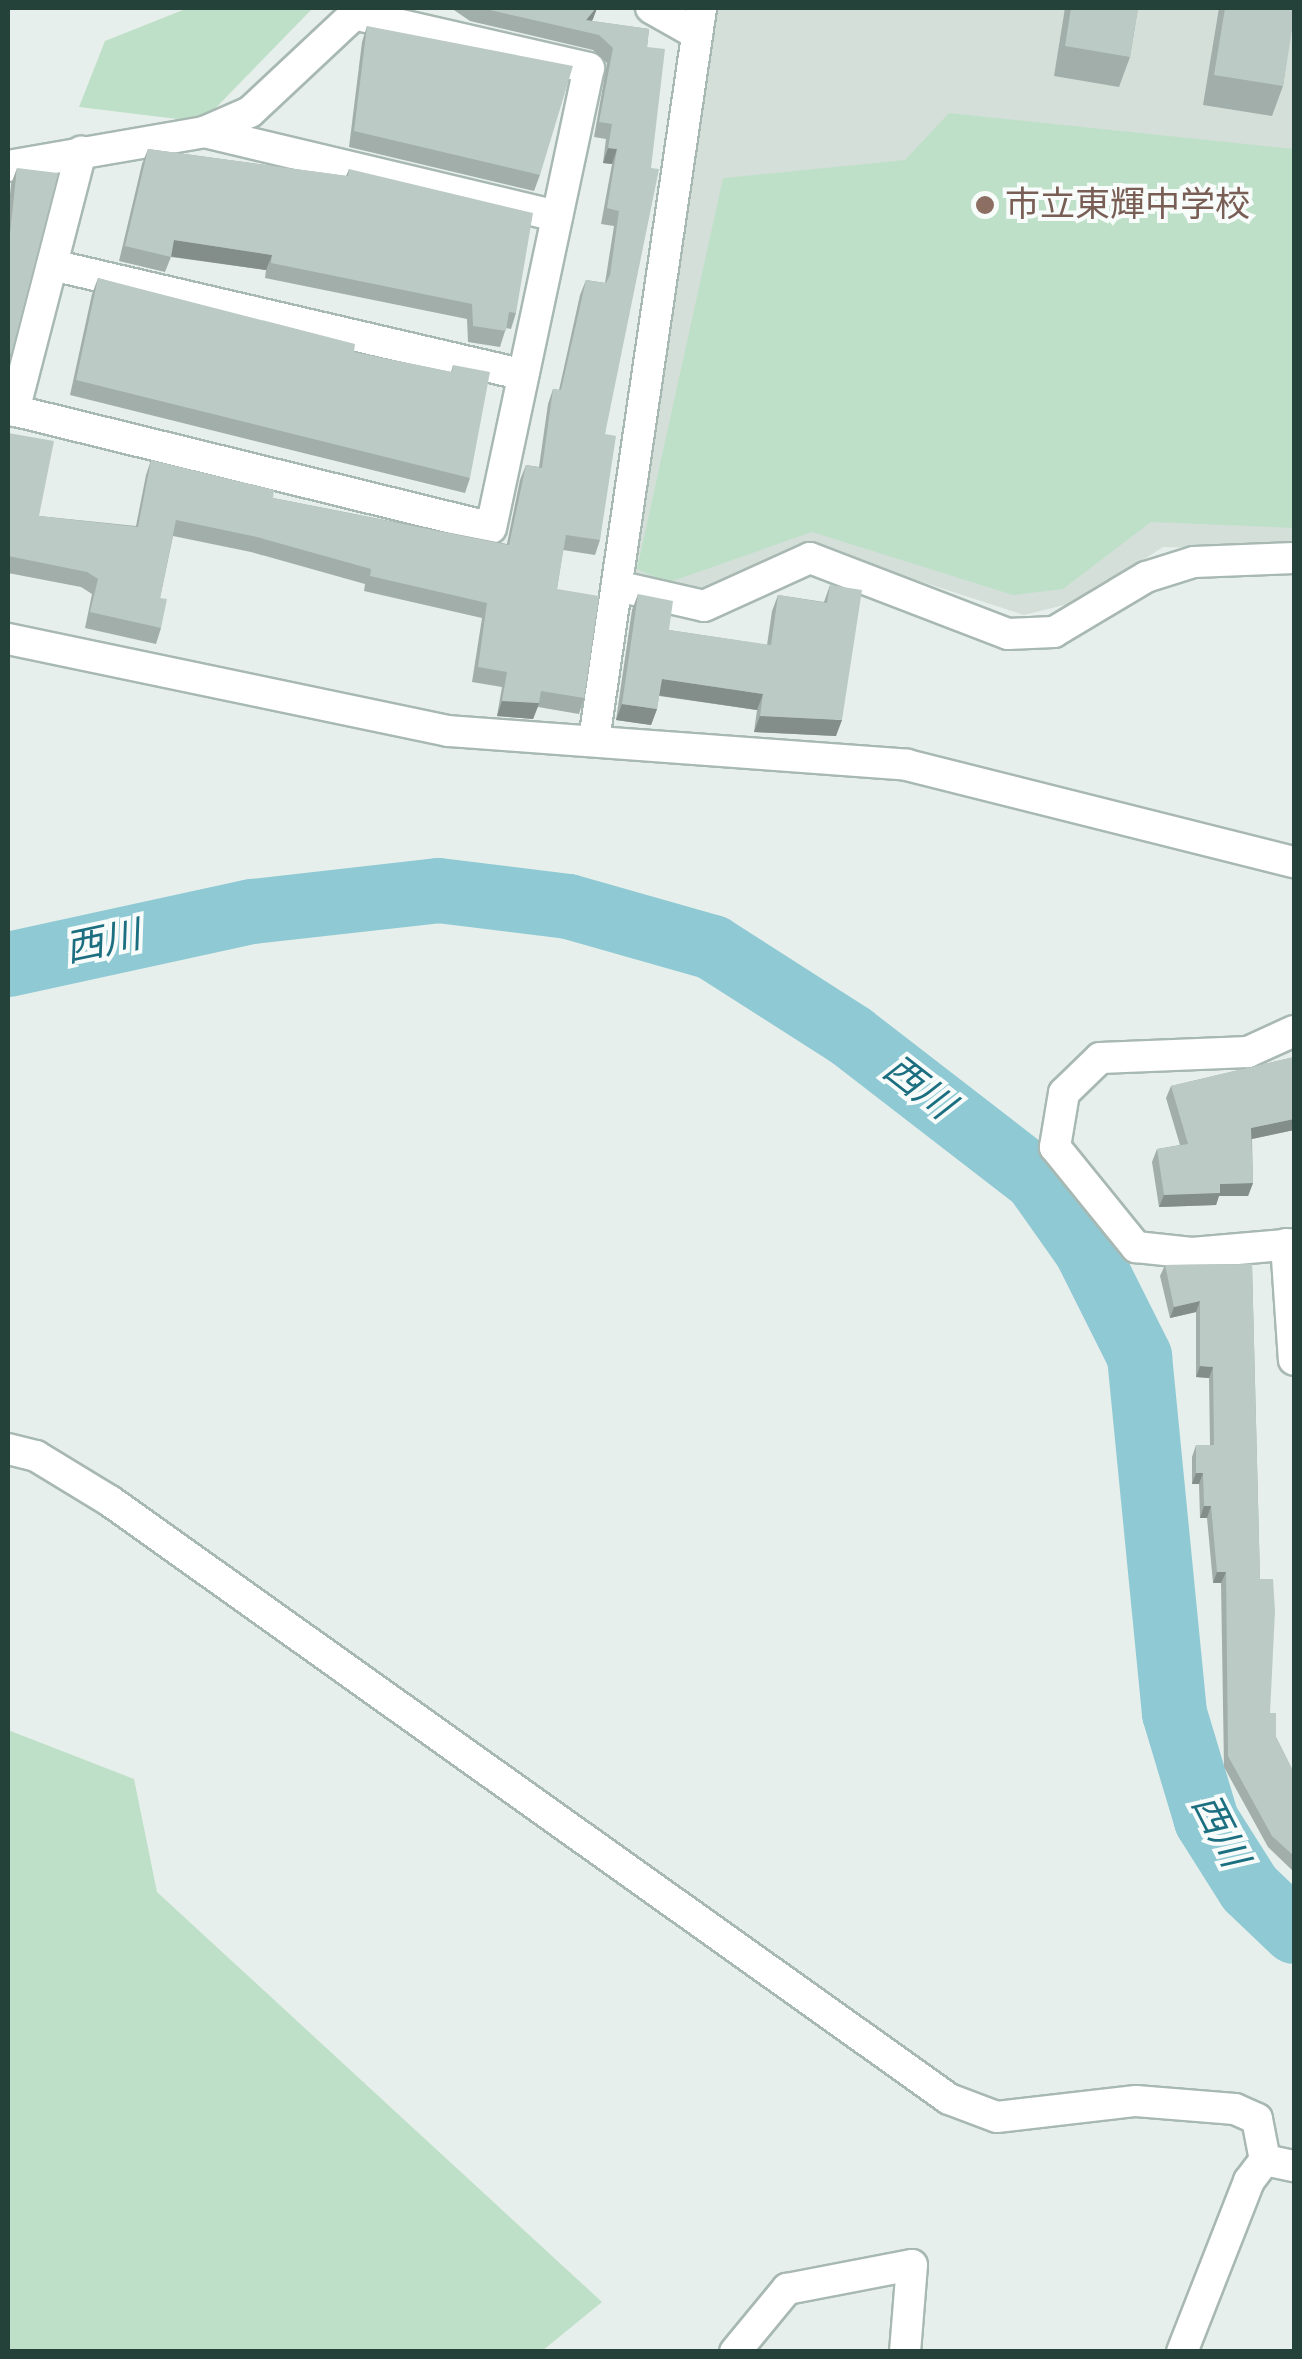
<!DOCTYPE html>
<html>
<head>
<meta charset="utf-8">
<style>
	body { margin:0 }
	#map { position:relative; width:1302px; height:2359px; overflow:hidden; background:#e6efeb; font-family:"Source Sans 3","Noto Sans JP",sans-serif }
	div>[style] { position:absolute }
	.built>* { inset:0; background:#d4dfda }
	.green>* { inset:0; background:#bfe0c8 }
	.river>* { height:65px; margin:-32.5px; padding:0 32.5px; transform-origin:32.5px; border-radius:32.5px; background:#8ec9d4 }
	.roads { filter:drop-shadow(2px 0 #a8b8b2) drop-shadow(-2px 0 #a8b8b2) drop-shadow(0 2px #a8b8b2) drop-shadow(0 -2px #a8b8b2) }
	.minor>* { height:30px; margin:-15px; padding:0 15px; transform-origin:15px; border-radius:15px; background:#fff }
	.wall>* { inset:0; background:#a1aea9 }
	.shaded-wall>* { inset:0; background:#838d89 }
	.building>* { inset:0; background:#bbcac4 }
	.dots>* { width:28px; height:28px; translate:-50% -50%; box-sizing:border-box; border:5px solid #f7fbf9; border-radius:50% }
	span { translate:-50% -50%; white-space:nowrap; text-align:center; line-height:1.15; -webkit-text-stroke:8px #f7fbf9; paint-order:stroke }
	.education-label { font-size:35px; color:#785e54 }
	.left { translate:0 -50%; text-align:left }
	.water-label { font-size:38px; color:#1c6f80; font-style:italic }
	.frame { position:absolute; inset:0; border:10px solid #24423a; pointer-events:none }
</style>
</head>
<body>
<div id="map">
	<div class="built">
		<i style="clip-path:polygon(701px 8px,1294px 8px,1294px 550px,1163px 547px,1080px 601px,1024px 615px,805px 544px,737px 577px,682px 594px,612px 566px)"></i>
	</div>
	<div class="green">
		<i style="clip-path:polygon(188px 8px,313px 8px,202px 122px,79px 107px,105px 41px)"></i>
		<i style="clip-path:polygon(949px 113px,1294px 149px,1294px 528px,1151px 522px,1063px 589px,1013px 595px,812px 532px,667px 583px,637px 569px,723px 178px,905px 160px)"></i>
		<i style="clip-path:polygon(8px 1730px,134px 1779px,157px 1892px,602px 2302px,542px 2351px,8px 2351px)"></i>
	</div>
	<div class="river">
		<i style="left:8px;top:964px;width:250px;rotate:-12.3deg"></i>
		<i style="left:252px;top:911px;width:187px;rotate:-6.4deg"></i>
		<i style="left:438px;top:890px;width:131px;rotate:7deg"></i>
		<i style="left:568px;top:906px;width:150px;rotate:15.9deg"></i>
		<i style="left:712px;top:947px;width:165px;rotate:32.6deg"></i>
		<i style="left:851px;top:1036px;width:234px;rotate:37.7deg"></i>
		<i style="left:1036px;top:1179px;width:87px;rotate:54.8deg"></i>
		<i style="left:1086px;top:1250px;width:119px;rotate:63.4deg"></i>
		<i style="left:1139px;top:1356px;width:359px;rotate:84.4deg"></i>
		<i style="left:1174px;top:1713px;width:112px;rotate:73.3deg"></i>
		<i style="left:1206px;top:1820px;width:80px;rotate:57.7deg"></i>
		<i style="left:1249px;top:1888px;width:62px;rotate:43.7deg"></i>
	</div>
	<div class="roads">
		<div class="minor">
			<i style="left:651px;top:8px;width:53px;rotate:29.5deg"></i>
			<i style="left:204px;top:132px;width:363px;rotate:13.4deg"></i>
			<i style="left:8px;top:166px;width:199px;rotate:-9.8deg"></i>
			<i style="left:204px;top:132px;width:50px;rotate:-23.5deg"></i>
			<i style="left:250px;top:112px;width:152px;rotate:-43.1deg"></i>
			<i style="left:52px;top:265px;width:484px;rotate:13.1deg"></i>
			<i style="left:8px;top:409px;width:497px;rotate:13.8deg"></i>
			<i style="left:491px;top:528px;width:470px;rotate:-78deg"></i>
			<i style="left:589px;top:68px;width:241px;rotate:-167.1deg"></i>
			<i style="left:14px;top:411px;width:268px;rotate:-75.5deg"></i>
			<i style="left:617px;top:586px;width:89px;rotate:12.9deg"></i>
			<i style="left:704px;top:606px;width:116px;rotate:-24.4deg"></i>
			<i style="left:810px;top:558px;width:212px;rotate:21deg"></i>
			<i style="left:1008px;top:634px;width:46px;rotate:-2.5deg"></i>
			<i style="left:1054px;top:632px;width:107px;rotate:-30.9deg"></i>
			<i style="left:1146px;top:577px;width:50px;rotate:-17.4deg"></i>
			<i style="left:1194px;top:562px;width:100px;rotate:-2.3deg"></i>
			<i style="left:8px;top:639px;width:450px;rotate:11.8deg"></i>
			<i style="left:448px;top:731px;width:460px;rotate:4.2deg"></i>
			<i style="left:907px;top:765px;width:399px;rotate:14.1deg"></i>
			<i style="left:594px;top:740px;width:740px;rotate:-81.68deg"></i>
			<i style="left:1294px;top:1031px;width:51px;rotate:155.5deg"></i>
			<i style="left:1248px;top:1052px;width:148px;rotate:177.7deg"></i>
			<i style="left:1100px;top:1058px;width:50px;rotate:135.8deg"></i>
			<i style="left:1064px;top:1093px;width:55px;rotate:99.5deg"></i>
			<i style="left:1055px;top:1147px;width:129px;rotate:51deg"></i>
			<i style="left:1136px;top:1247px;width:56px;rotate:6.1deg"></i>
			<i style="left:1192px;top:1253px;width:102px;rotate:-5deg"></i>
			<i style="left:1286px;top:1244px;width:116px;rotate:86.1deg"></i>
			<i style="left:8px;top:1449px;width:29px;rotate:14deg"></i>
			<i style="left:36px;top:1456px;width:87px;rotate:31.3deg"></i>
			<i style="left:110px;top:1501px;width:1030px;rotate:35.48deg"></i>
			<i style="left:949px;top:2099px;width:51px;rotate:20.6deg"></i>
			<i style="left:997px;top:2117px;width:140px;rotate:-6.6deg"></i>
			<i style="left:1136px;top:2101px;width:99px;rotate:4.6deg"></i>
			<i style="left:1235px;top:2109px;width:24px;rotate:24deg"></i>
			<i style="left:1257px;top:2119px;width:42px;rotate:79deg"></i>
			<i style="left:735px;top:2352px;width:82px;rotate:-50.5deg"></i>
			<i style="left:787px;top:2289px;width:127px;rotate:-10.9deg"></i>
			<i style="left:912px;top:2265px;width:87px;rotate:94.6deg"></i>
			<i style="left:1182px;top:2352px;width:184px;rotate:-68.6deg"></i>
			<i style="left:1249px;top:2181px;width:26px;rotate:-53deg"></i>
			<i style="left:1265px;top:2160px;width:30px;rotate:12deg"></i>
		</div>
	</div>
	<div class="wall">
		<i style="clip-path:polygon(451px 8px,597px 8px,592px 21px,649px 29px,605px 434px,600px 540px,595px 555px,563px 550px,557px 589px,584px 698px,579px 714px,538px 707px,533px 719px,497px 716px,502px 687px,472px 682px,482px 618px,364px 591px,365px 584px,251px 552px,173px 536px,160px 598px,161px 628px,156px 644px,85px 628px,92px 594px,81px 587px,8px 573px,8px 433px,39px 516px,136px 526px,146px 475px,151px 460px,273px 498px,507px 544px,520px 480px,526px 465px,539px 467px,548px 404px,553px 389px,559px 390px,580px 295px,586px 280px,605px 283px,614px 226px,601px 224px,612px 164px,603px 163px,606px 139px,594px 137px,607px 63px,593px 50px,470px 21px)"></i>
		<i style="clip-path:polygon(1065px 8px,1138px 8px,1130px 57px,1119px 87px,1054px 76px)"></i>
		<i style="clip-path:polygon(1219px 8px,1294px 8px,1283px 86px,1272px 116px,1203px 105px)"></i>
		<i style="clip-path:polygon(367px 26px,540px 175px,534px 191px,349px 147px,362px 42px)"></i>
		<i style="clip-path:polygon(148px 149px,346px 176px,349px 169px,516px 313px,511px 329px,506px 328px,500px 347px,468px 342px,467px 319px,265px 278px,266px 270px,171px 257px,165px 272px,119px 261px,142px 164px)"></i>
		<i style="clip-path:polygon(17px 168px,11px 354px,8px 364px,8px 216px,11px 184px)"></i>
		<i style="clip-path:polygon(98px 278px,354px 352px,451px 372px,453px 365px,470px 478px,465px 493px,70px 395px,92px 294px)"></i>
		<i style="clip-path:polygon(830px 585px,836px 736px,754px 732px,757px 710px,659px 696px,657px 709px,651px 725px,616px 720px,632px 610px,638px 594px,669px 630px,767px 645px,772px 611px,778px 595px,824px 602px)"></i>
		<i style="clip-path:polygon(1294px 1057px,1294px 1130px,1252px 1139px,1253px 1183px,1248px 1196px,1219px 1196px,1216px 1205px,1159px 1207px,1152px 1162px,1157px 1149px,1180px 1145px,1166px 1098px,1171px 1086px)"></i>
		<i style="clip-path:polygon(1252px 1264px,1260px 1579px,1270px 1713px,1276px 1737px,1294px 1773px,1294px 1872px,1268px 1847px,1224px 1767px,1221px 1583px,1213px 1583px,1207px 1518px,1200px 1518px,1199px 1484px,1192px 1484px,1192px 1457px,1196px 1445px,1210px 1445px,1209px 1378px,1196px 1377px,1196px 1312px,1170px 1318px,1160px 1276px,1165px 1265px)"></i>
	</div>
	<div class="shaded-wall">
		<i style="clip-path:polygon(596px 8px,597px 8px,593px 19px,584px 31px,586px 20px)"></i>
		<i style="clip-path:polygon(608px 148px,617px 149px,612px 164px,603px 163px)"></i>
		<i style="clip-path:polygon(174px 240px,272px 255px,266px 270px,168px 256px)"></i>
		<i style="clip-path:polygon(662px 679px,763px 694px,757px 710px,656px 695px)"></i>
		<i style="clip-path:polygon(502px 701px,539px 703px,533px 719px,497px 716px)"></i>
		<i style="clip-path:polygon(622px 704px,657px 709px,651px 725px,616px 720px)"></i>
		<i style="clip-path:polygon(760px 716px,842px 720px,836px 736px,754px 732px)"></i>
		<i style="clip-path:polygon(1294px 1119px,1294px 1130px,1247px 1140px,1251px 1128px)"></i>
		<i style="clip-path:polygon(1253px 1183px,1248px 1196px,1219px 1196px,1216px 1205px,1159px 1207px,1164px 1195px,1220px 1184px)"></i>
		<i style="clip-path:polygon(1200px 1301px,1196px 1312px,1170px 1318px,1174px 1307px)"></i>
		<i style="clip-path:polygon(1200px 1366px,1213px 1367px,1209px 1378px,1196px 1377px)"></i>
		<i style="clip-path:polygon(1196px 1473px,1203px 1473px,1199px 1484px,1192px 1484px)"></i>
		<i style="clip-path:polygon(1204px 1506px,1211px 1506px,1207px 1518px,1200px 1518px)"></i>
		<i style="clip-path:polygon(1217px 1572px,1226px 1572px,1221px 1583px,1213px 1583px)"></i>
	</div>
	<div class="building">
		<i style="clip-path:polygon(481px 8px,596px 8px,586px 20px,649px 29px,647px 47px,665px 49px,651px 168px,659px 169px,605px 434px,616px 436px,600px 540px,566px 535px,557px 589px,599px 596px,584px 698px,541px 691px,539px 703px,502px 701px,507px 672px,478px 667px,487px 603px,370px 576px,371px 569px,257px 537px,176px 520px,160px 598px,167px 599px,161px 628px,90px 612px,98px 579px,87px 572px,8px 556px,8px 433px,54px 441px,39px 516px,138px 527px,151px 460px,274px 490px,273px 498px,509px 545px,526px 465px,542px 468px,553px 389px,561px 390px,586px 280px,606px 283px,610px 275px,619px 211px,607px 208px,617px 149px,608px 148px,612px 124px,599px 122px,613px 48px,599px 35px)"></i>
		<i style="clip-path:polygon(1071px 8px,1138px 8px,1130px 57px,1065px 46px)"></i>
		<i style="clip-path:polygon(1225px 8px,1294px 8px,1294px 17px,1283px 86px,1214px 75px)"></i>
		<i style="clip-path:polygon(367px 26px,573px 66px,540px 175px,354px 131px)"></i>
		<i style="clip-path:polygon(148px 149px,348px 176px,349px 169px,533px 213px,516px 313px,509px 312px,506px 331px,473px 326px,472px 304px,271px 263px,272px 255px,174px 240px,171px 257px,125px 246px)"></i>
		<i style="clip-path:polygon(17px 168px,58px 173px,11px 354px,8px 353px,8px 252px)"></i>
		<i style="clip-path:polygon(98px 278px,355px 344px,354px 352px,452px 372px,453px 365px,490px 372px,470px 478px,76px 380px)"></i>
		<i style="clip-path:polygon(830px 585px,862px 590px,842px 720px,760px 716px,763px 694px,662px 679px,657px 709px,622px 704px,638px 594px,673px 601px,669px 630px,771px 645px,778px 595px,827px 603px)"></i>
		<i style="clip-path:polygon(1294px 1057px,1294px 1119px,1251px 1128px,1253px 1183px,1220px 1184px,1220px 1193px,1164px 1195px,1157px 1149px,1188px 1144px,1171px 1086px)"></i>
		<i style="clip-path:polygon(1252px 1264px,1260px 1579px,1273px 1579px,1275px 1611px,1270px 1713px,1276px 1713px,1276px 1737px,1294px 1773px,1294px 1856px,1272px 1836px,1228px 1756px,1226px 1572px,1217px 1572px,1211px 1506px,1204px 1506px,1203px 1473px,1196px 1473px,1196px 1445px,1214px 1445px,1213px 1367px,1200px 1366px,1200px 1301px,1174px 1307px,1165px 1265px)"></i>
	</div>
	<div class="dots">
		<i style="left:985px;top:205px;background:#8d6e63"></i>
	</div>
	<div class="education-label">
		<span class="left" style="left:1005px;top:205px">市立東輝中学校</span>
	</div>
	<div class="water-label">
		<span style="left:103px;top:943px;rotate:-12deg">西川</span>
		<span style="left:918px;top:1088px;rotate:38deg">西川</span>
		<span style="left:1219px;top:1831px;rotate:63deg">西川</span>
	</div>
	<div class="frame"></div>
</div>
</body>
</html>
